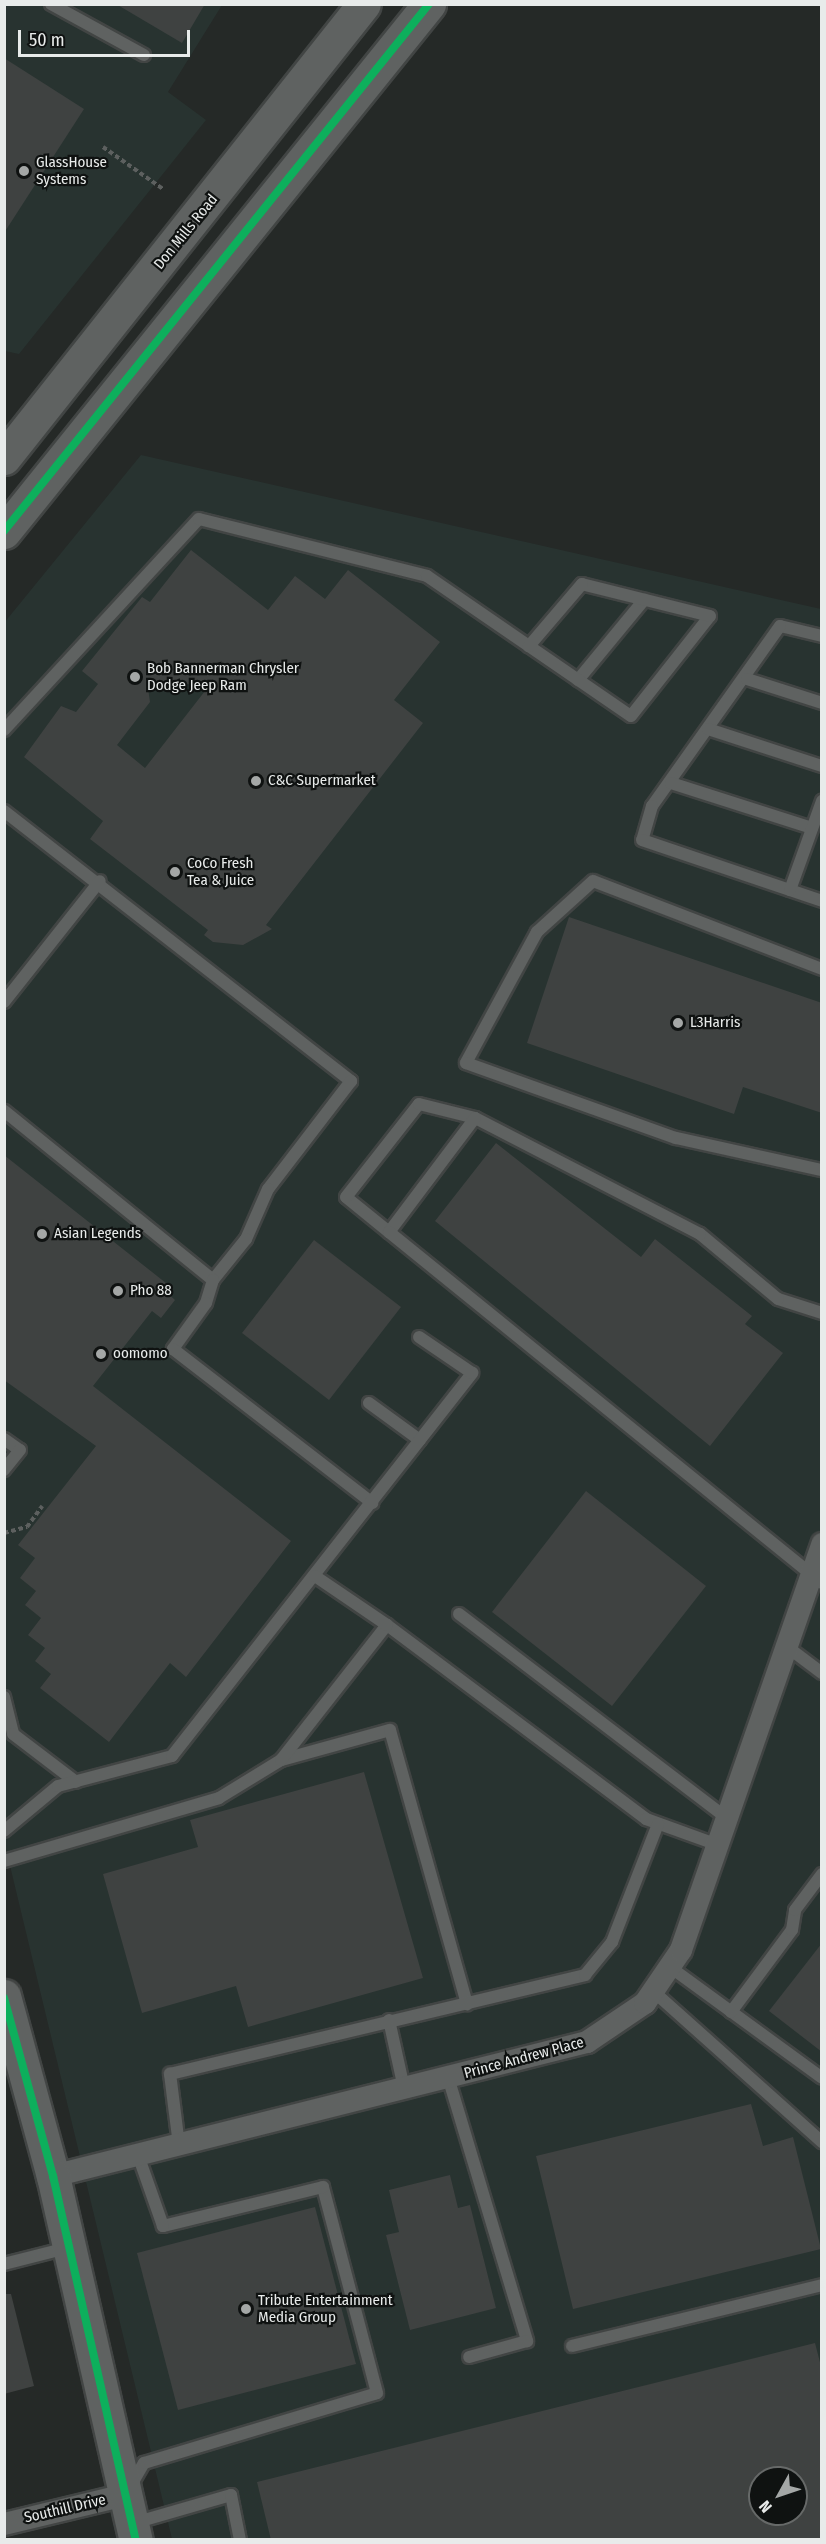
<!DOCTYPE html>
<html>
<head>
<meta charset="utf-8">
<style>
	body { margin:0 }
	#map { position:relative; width:826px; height:2544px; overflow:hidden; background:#252927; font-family:"Fira Sans Condensed",sans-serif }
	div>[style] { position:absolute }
	.built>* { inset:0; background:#283330 }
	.building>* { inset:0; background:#3f4241 }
	.path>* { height:4px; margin-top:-2px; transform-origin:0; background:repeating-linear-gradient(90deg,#5d605f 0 4.5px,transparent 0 7.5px) }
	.roads { filter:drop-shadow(2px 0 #424544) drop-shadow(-2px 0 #424544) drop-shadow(0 2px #424544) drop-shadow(0 -2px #424544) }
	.lane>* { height:12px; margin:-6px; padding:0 6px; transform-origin:6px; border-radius:6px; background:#5f6261 }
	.street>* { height:22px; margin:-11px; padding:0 11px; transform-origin:11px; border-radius:11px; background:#5f6261 }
	.secondary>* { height:33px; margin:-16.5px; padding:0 16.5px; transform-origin:16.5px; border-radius:16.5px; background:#5f6261 }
	.bus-1>* { height:8px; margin:-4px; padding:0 4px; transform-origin:4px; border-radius:4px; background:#0daf5c }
	.dots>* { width:16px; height:16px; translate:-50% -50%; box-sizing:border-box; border:3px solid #0f1211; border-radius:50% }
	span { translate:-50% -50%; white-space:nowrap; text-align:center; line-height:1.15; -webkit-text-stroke:4.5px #0f1211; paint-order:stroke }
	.poi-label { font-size:15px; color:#e8ebea }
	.left { translate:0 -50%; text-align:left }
	.street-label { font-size:15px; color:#e8ebea }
	.frame { position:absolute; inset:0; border:6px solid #e8ebea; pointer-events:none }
	.north { position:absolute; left:748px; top:2466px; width:60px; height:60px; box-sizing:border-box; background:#0f1211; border:2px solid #666968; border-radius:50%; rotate:230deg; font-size:16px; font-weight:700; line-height:24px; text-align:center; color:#e8ebea }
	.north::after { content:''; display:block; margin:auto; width:21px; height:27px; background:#a4a7a6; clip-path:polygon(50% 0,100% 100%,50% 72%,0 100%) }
	.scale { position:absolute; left:18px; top:30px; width:172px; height:27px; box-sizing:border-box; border:3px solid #e8ebea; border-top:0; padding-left:8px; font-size:18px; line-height:21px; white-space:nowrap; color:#e8ebea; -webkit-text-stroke:4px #0f1211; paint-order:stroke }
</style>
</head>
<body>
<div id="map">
	<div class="built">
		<i style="clip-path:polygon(5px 5px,222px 5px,168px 92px,206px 120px,19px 354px,5px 351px)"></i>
		<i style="clip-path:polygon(evenodd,141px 455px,821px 609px,821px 2539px,172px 2539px,5px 1845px,4px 623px,141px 455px,760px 2478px,796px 2478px,796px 2514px,760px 2514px,760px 2478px)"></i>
	</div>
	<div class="building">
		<i style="clip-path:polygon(116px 4px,205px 4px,182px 43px)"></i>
		<i style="clip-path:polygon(4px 58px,84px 109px,4px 233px)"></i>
		<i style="clip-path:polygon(evenodd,191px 550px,268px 610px,295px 576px,325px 599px,348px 570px,440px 642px,394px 700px,423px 723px,266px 925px,272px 929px,243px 945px,213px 942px,204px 935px,208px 930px,90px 839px,103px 821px,24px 757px,61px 706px,76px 712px,98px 684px,82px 671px,142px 597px,150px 602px,191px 550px,212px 682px,145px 768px,117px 745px,150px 702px,148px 688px,212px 682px)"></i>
		<i style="clip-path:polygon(569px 917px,822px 1003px,822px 1113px,743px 1087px,734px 1114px,527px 1043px)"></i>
		<i style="clip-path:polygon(496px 1143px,641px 1257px,655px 1239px,752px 1316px,745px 1324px,783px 1353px,710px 1446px,435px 1221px)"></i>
		<i style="clip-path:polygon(4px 1155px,171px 1287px,166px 1292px,175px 1300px,161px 1318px,152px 1311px,93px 1386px,291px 1541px,186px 1677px,170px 1663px,109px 1742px,40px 1688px,51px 1674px,35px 1661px,45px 1648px,28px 1635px,41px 1618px,25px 1605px,36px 1591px,20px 1578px,35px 1558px,18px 1545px,96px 1446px,4px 1380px)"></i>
		<i style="clip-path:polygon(314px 1240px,401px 1307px,329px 1400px,242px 1333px)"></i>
		<i style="clip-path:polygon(586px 1491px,706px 1586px,612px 1706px,492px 1612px)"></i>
		<i style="clip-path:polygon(364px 1772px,423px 1978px,248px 2027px,236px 1986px,142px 2013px,103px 1874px,198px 1847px,190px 1820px)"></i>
		<i style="clip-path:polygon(822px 1943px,822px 2052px,769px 2011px)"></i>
		<i style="clip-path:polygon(751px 2104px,763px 2146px,793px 2137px,821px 2249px,573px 2309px,536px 2156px)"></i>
		<i style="clip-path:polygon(450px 2175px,458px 2208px,470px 2205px,496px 2308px,410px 2330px,386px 2235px,399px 2232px,389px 2190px)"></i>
		<i style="clip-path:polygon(315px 2207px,356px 2364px,178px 2410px,137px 2253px)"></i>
		<i style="clip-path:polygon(4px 2294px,11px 2294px,34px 2386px,4px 2394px)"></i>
		<i style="clip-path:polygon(evenodd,815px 2343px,822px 2370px,822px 2540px,271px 2540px,257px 2482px,815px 2343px,760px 2478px,796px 2478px,796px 2514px,760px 2514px,760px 2478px)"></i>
	</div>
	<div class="path">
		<i style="left:103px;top:147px;width:73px;rotate:35deg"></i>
		<i style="left:4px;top:1533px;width:24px;rotate:-15deg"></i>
		<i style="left:27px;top:1527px;width:26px;rotate:-54deg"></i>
	</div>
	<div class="roads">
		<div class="lane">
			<i style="left:51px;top:4px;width:106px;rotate:28.7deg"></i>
			<i style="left:822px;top:636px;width:43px;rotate:-166.6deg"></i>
			<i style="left:780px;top:626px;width:221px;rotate:125.4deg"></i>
			<i style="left:652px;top:806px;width:35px;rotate:106deg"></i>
			<i style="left:642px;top:840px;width:190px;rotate:18.7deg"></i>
			<i style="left:747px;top:679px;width:79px;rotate:17.7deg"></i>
			<i style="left:578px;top:680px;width:104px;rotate:-50.5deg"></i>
			<i style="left:708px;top:729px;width:120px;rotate:18deg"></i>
			<i style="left:4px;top:730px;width:287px;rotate:-47.3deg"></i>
			<i style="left:199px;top:519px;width:235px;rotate:14deg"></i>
			<i style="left:427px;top:576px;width:247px;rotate:34.5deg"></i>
			<i style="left:631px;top:716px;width:127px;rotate:-51.7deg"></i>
			<i style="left:710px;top:616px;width:132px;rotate:-166deg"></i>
			<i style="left:582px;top:584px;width:82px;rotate:130.5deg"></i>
			<i style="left:671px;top:783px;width:148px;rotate:17.7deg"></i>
			<i style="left:4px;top:811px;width:440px;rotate:37.9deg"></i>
			<i style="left:351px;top:1081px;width:136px;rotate:127.5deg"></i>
			<i style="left:268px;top:1189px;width:55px;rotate:113.7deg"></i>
			<i style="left:246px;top:1239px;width:53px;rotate:128.8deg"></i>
			<i style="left:213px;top:1280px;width:269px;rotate:-141deg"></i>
			<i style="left:790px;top:890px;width:95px;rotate:-70.2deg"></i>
			<i style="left:822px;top:969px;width:245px;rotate:-159deg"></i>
			<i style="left:593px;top:881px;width:76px;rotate:137.7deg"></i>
			<i style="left:537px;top:932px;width:149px;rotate:118.5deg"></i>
			<i style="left:466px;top:1063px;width:223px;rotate:19.7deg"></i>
			<i style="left:676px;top:1138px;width:149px;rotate:12.4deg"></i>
			<i style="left:4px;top:1002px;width:154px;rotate:-51.6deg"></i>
			<i style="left:389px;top:1232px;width:55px;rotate:-140.9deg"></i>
			<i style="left:346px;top:1197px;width:118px;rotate:-51.9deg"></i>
			<i style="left:419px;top:1104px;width:58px;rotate:14deg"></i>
			<i style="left:213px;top:1280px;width:24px;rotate:107deg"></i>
			<i style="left:206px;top:1303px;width:57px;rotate:125.7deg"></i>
			<i style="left:173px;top:1349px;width:252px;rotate:37.7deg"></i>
			<i style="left:822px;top:1313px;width:46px;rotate:-162.3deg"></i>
			<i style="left:778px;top:1299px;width:102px;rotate:-140.2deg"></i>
			<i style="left:700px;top:1234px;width:253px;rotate:-152.7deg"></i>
			<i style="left:475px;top:1118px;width:143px;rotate:127deg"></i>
			<i style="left:389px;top:1232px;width:557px;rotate:39.03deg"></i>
			<i style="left:369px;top:1403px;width:63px;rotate:36deg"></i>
			<i style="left:4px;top:1439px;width:19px;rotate:35deg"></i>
			<i style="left:20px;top:1450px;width:26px;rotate:129deg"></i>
			<i style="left:459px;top:1614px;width:337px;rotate:37.3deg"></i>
			<i style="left:387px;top:1625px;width:324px;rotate:36.8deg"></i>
			<i style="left:646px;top:1819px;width:77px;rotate:19.9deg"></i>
			<i style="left:786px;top:1646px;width:45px;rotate:36.9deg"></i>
			<i style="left:4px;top:1697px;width:38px;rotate:76deg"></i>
			<i style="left:13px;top:1734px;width:79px;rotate:37.3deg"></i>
			<i style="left:281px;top:1760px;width:113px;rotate:-15.4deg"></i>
			<i style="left:390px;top:1730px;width:285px;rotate:74.3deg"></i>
			<i style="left:4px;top:1831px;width:70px;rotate:-39.8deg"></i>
			<i style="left:58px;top:1786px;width:118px;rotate:-14.7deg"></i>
			<i style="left:172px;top:1756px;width:487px;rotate:-51.9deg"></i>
			<i style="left:472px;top:1373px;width:64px;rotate:-145.8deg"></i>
			<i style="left:4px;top:1861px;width:224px;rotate:-16.3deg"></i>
			<i style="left:219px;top:1798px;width:73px;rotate:-31.5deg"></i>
			<i style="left:281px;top:1760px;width:172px;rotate:-51.9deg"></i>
			<i style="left:387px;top:1625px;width:87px;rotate:-145.8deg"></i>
			<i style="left:670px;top:1967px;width:188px;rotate:36.1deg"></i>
			<i style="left:653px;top:1991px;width:227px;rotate:41.8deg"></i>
			<i style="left:731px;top:2012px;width:102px;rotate:-53.4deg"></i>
			<i style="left:792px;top:1930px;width:20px;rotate:-81deg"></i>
			<i style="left:795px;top:1910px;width:45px;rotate:-53.1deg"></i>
			<i style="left:389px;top:2020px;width:70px;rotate:77.6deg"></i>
			<i style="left:448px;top:2077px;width:276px;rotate:73.3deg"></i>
			<i style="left:527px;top:2341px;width:60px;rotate:164.6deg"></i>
			<i style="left:179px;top:2145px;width:72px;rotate:-97.2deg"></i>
			<i style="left:170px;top:2074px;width:427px;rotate:-13.4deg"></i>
			<i style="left:585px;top:1975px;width:43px;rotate:-50.7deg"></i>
			<i style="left:612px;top:1942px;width:127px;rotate:-68.7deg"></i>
			<i style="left:4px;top:2264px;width:65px;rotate:-14.3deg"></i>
			<i style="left:572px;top:2346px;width:257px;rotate:-13.7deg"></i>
			<i style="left:130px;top:2487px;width:28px;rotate:-60deg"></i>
			<i style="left:144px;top:2463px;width:243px;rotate:-16.7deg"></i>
			<i style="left:377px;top:2393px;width:213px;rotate:-104.7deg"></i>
			<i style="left:323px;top:2187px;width:165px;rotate:166.3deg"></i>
			<i style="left:163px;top:2226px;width:75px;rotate:-109.4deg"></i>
			<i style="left:134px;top:2523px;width:101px;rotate:-16.1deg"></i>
			<i style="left:231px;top:2495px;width:46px;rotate:78.7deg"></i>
		</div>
		<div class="street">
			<i style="left:53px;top:2176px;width:551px;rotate:-14.09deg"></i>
			<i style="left:587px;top:2042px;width:70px;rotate:-33.9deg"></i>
			<i style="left:645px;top:2003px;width:64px;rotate:-55.8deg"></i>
			<i style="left:681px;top:1950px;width:430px;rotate:-70.8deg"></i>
			<i style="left:4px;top:2524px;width:124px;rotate:-13.5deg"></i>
		</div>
		<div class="secondary">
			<i style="left:4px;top:458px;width:579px;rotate:-51.59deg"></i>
			<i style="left:4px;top:532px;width:678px;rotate:-51.17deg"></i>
			<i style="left:4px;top:1996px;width:187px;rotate:74.8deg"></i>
			<i style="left:53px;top:2176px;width:373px;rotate:77.2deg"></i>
		</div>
	</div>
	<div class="bus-1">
		<i style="left:4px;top:531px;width:677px;rotate:-51.12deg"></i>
		<i style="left:4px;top:1998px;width:185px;rotate:74.6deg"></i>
		<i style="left:53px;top:2176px;width:373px;rotate:77.2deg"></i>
	</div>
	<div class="dots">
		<i style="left:24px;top:171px;background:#a4a7a6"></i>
		<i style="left:135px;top:677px;background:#a4a7a6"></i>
		<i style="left:256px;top:781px;background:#a4a7a6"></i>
		<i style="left:175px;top:872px;background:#a4a7a6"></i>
		<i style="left:678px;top:1023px;background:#a4a7a6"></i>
		<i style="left:42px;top:1234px;background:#a4a7a6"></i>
		<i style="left:118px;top:1291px;background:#a4a7a6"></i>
		<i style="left:101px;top:1354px;background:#a4a7a6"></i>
		<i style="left:246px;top:2309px;background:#a4a7a6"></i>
	</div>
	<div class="poi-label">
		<span class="left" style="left:36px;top:171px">GlassHouse<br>Systems</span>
		<span class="left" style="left:147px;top:677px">Bob Bannerman Chrysler<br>Dodge Jeep Ram</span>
		<span class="left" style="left:268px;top:781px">C&amp;C Supermarket</span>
		<span class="left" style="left:187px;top:872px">CoCo Fresh<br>Tea &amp; Juice</span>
		<span class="left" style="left:690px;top:1023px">L3Harris</span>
		<span class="left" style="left:54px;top:1234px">Asian Legends</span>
		<span class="left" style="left:130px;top:1291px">Pho 88</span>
		<span class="left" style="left:113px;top:1354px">oomomo</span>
		<span class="left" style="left:258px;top:2309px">Tribute Entertainment<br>Media Group</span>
	</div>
	<div class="street-label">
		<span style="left:186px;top:232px;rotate:-51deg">Don Mills Road</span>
		<span style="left:524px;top:2058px;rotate:-15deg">Prince Andrew Place</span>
		<span style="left:65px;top:2509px;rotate:-13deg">Southill Drive</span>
	</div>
	<div class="frame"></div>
	<div class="north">N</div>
	<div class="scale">50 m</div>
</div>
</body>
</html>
